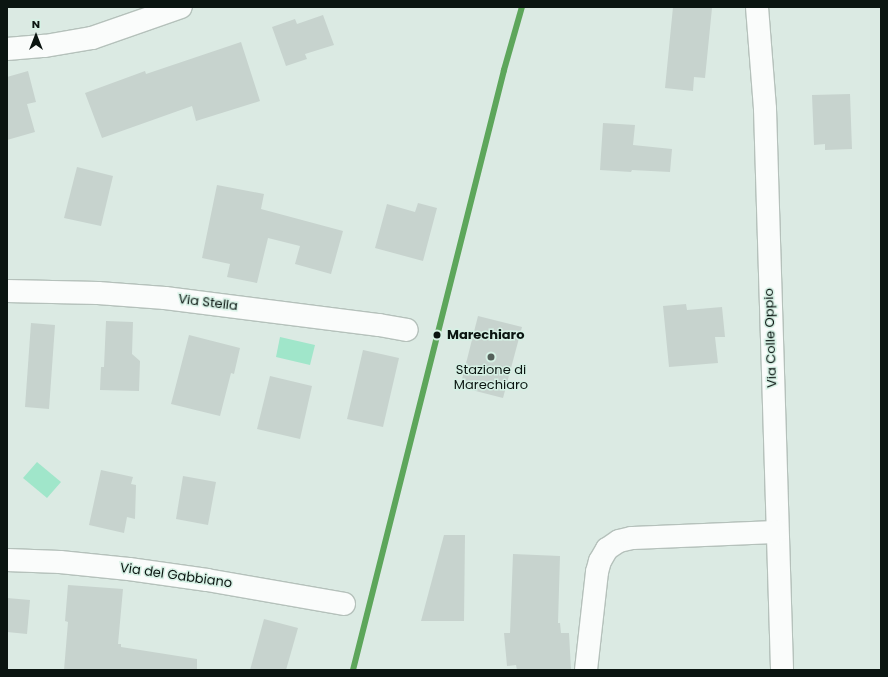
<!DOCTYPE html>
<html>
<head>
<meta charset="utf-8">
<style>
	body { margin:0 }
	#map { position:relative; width:888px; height:677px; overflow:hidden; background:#dbeae3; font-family:Poppins,sans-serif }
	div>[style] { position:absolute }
	.water>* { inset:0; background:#a0e6ca }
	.building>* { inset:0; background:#c7d3ce }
	.roads { filter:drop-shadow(1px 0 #b5c1bb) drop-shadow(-1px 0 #b5c1bb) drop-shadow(0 1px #b5c1bb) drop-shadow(0 -1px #b5c1bb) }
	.street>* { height:22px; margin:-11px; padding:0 11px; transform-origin:11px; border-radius:11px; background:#fafcfb }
	.rail-1>* { height:6px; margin:-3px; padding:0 3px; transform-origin:3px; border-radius:3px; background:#5da65b }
	.dots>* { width:11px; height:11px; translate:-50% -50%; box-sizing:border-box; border:2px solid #d5f0e4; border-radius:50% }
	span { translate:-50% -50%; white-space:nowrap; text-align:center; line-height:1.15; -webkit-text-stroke:3px #d5f0e4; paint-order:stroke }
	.street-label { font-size:13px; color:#0b1511 }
	.stop-label { font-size:13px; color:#0b1511; font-weight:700 }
	.left { translate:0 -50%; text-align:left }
	.poi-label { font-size:13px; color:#0b1511 }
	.frame { position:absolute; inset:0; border:8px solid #0b1511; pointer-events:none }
	.north { position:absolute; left:16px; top:16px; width:40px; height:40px; -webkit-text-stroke:3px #d5f0e4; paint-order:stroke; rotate:0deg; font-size:11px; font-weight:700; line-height:16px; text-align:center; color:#0b1511 }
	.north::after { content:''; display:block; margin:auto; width:14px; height:18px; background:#0b1511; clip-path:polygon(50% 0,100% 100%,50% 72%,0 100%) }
</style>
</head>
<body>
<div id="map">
	<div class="water">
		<i style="clip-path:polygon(280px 337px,315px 345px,310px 365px,276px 357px)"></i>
		<i style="clip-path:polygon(37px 462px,61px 482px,47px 498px,23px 478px)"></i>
	</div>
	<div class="building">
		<i style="clip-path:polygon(673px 7px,712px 8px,705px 78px,694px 77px,693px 91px,665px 88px)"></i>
		<i style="clip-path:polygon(323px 15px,334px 45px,305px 54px,307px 59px,286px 66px,272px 27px,295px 19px,297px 24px)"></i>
		<i style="clip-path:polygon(241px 42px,260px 101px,196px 121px,192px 106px,102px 138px,85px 93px,145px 71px,146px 74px)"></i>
		<i style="clip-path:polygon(28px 71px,36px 102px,27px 104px,35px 132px,7px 140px,7px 77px)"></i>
		<i style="clip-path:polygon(850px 94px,852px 149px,825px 150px,825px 144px,814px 145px,812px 95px)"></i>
		<i style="clip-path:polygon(603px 123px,635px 125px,633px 145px,672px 149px,670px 172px,632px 170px,631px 172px,600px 170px)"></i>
		<i style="clip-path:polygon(77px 167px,113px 176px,101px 226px,64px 218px)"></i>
		<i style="clip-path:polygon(217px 185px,264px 194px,261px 209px,343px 231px,331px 274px,295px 264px,300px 246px,268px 238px,257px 283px,227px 277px,230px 264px,202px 258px)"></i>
		<i style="clip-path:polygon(418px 203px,437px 208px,423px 261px,375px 248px,387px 204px,415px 212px)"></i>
		<i style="clip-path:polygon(686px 304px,687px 310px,722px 307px,725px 337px,715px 337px,718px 363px,669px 367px,663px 306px)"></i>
		<i style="clip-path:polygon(478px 316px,522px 327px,503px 398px,460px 387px)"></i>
		<i style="clip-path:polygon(106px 321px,133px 322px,132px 354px,140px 361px,139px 391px,100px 390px,101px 367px,104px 367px)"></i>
		<i style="clip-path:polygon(31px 323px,55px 325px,49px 409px,25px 407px)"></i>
		<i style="clip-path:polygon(189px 335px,240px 348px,234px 374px,231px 373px,220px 416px,171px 404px)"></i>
		<i style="clip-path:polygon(363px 350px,399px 358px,383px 427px,347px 419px)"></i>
		<i style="clip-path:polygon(270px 376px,312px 386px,300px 439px,257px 429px)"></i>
		<i style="clip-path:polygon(101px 470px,133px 477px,131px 484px,136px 485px,135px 519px,127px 517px,124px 533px,89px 525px)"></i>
		<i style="clip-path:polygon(183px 476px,216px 482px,208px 525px,176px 519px)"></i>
		<i style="clip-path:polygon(444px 535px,465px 535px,464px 621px,421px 621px)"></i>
		<i style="clip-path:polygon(513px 554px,560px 556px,558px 623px,560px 623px,561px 633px,569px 633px,571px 670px,517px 670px,516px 665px,507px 666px,504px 633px,510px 633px)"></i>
		<i style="clip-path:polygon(68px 585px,123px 589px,118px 644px,121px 644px,121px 647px,197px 659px,197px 670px,64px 670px,68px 622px,65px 621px)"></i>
		<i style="clip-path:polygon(7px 598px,30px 600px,27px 634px,7px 632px)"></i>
		<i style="clip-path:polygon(264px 619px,298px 628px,286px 670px,250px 670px)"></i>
	</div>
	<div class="roads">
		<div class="street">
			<i style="left:757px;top:7px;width:102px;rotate:85.5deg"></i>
			<i style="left:765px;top:109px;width:561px;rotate:88.26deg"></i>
			<i style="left:7px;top:49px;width:38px;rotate:-5deg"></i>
			<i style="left:45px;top:46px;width:48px;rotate:-9.7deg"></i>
			<i style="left:92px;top:38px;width:94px;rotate:-19.2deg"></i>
			<i style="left:7px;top:291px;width:91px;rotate:1.3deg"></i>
			<i style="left:98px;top:293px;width:67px;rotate:4.3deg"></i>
			<i style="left:165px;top:298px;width:216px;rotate:7.2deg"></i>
			<i style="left:379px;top:325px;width:28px;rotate:10deg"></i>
			<i style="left:7px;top:560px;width:53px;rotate:2.2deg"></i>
			<i style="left:60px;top:562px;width:69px;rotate:5.8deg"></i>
			<i style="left:129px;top:569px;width:79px;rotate:8deg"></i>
			<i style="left:207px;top:580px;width:139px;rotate:9.9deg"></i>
			<i style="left:586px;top:670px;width:99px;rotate:-83.6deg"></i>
			<i style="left:597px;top:572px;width:11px;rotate:-75deg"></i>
			<i style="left:600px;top:561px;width:14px;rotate:-60deg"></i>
			<i style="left:607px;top:549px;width:14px;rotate:-34deg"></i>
			<i style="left:619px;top:541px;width:13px;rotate:-13deg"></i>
			<i style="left:632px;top:538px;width:144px;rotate:-2.4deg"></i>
		</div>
	</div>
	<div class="rail-1">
		<i style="left:353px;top:670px;width:619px;rotate:-75.87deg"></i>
		<i style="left:504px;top:70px;width:66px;rotate:-74.1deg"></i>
	</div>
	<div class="dots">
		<i style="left:437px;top:335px;background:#0b1511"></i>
		<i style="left:491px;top:357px;background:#54605a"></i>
	</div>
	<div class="street-label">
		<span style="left:208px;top:303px;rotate:7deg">Via Stella</span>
		<span style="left:771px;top:338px;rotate:-92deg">Via Colle Oppio</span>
		<span style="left:176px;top:576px;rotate:8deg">Via del Gabbiano</span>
	</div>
	<div class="stop-label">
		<span class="left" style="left:447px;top:335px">Marechiaro</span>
	</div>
	<div class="poi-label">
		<span style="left:491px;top:378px">Stazione di<br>Marechiaro</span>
	</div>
	<div class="frame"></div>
	<div class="north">N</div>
</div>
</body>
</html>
